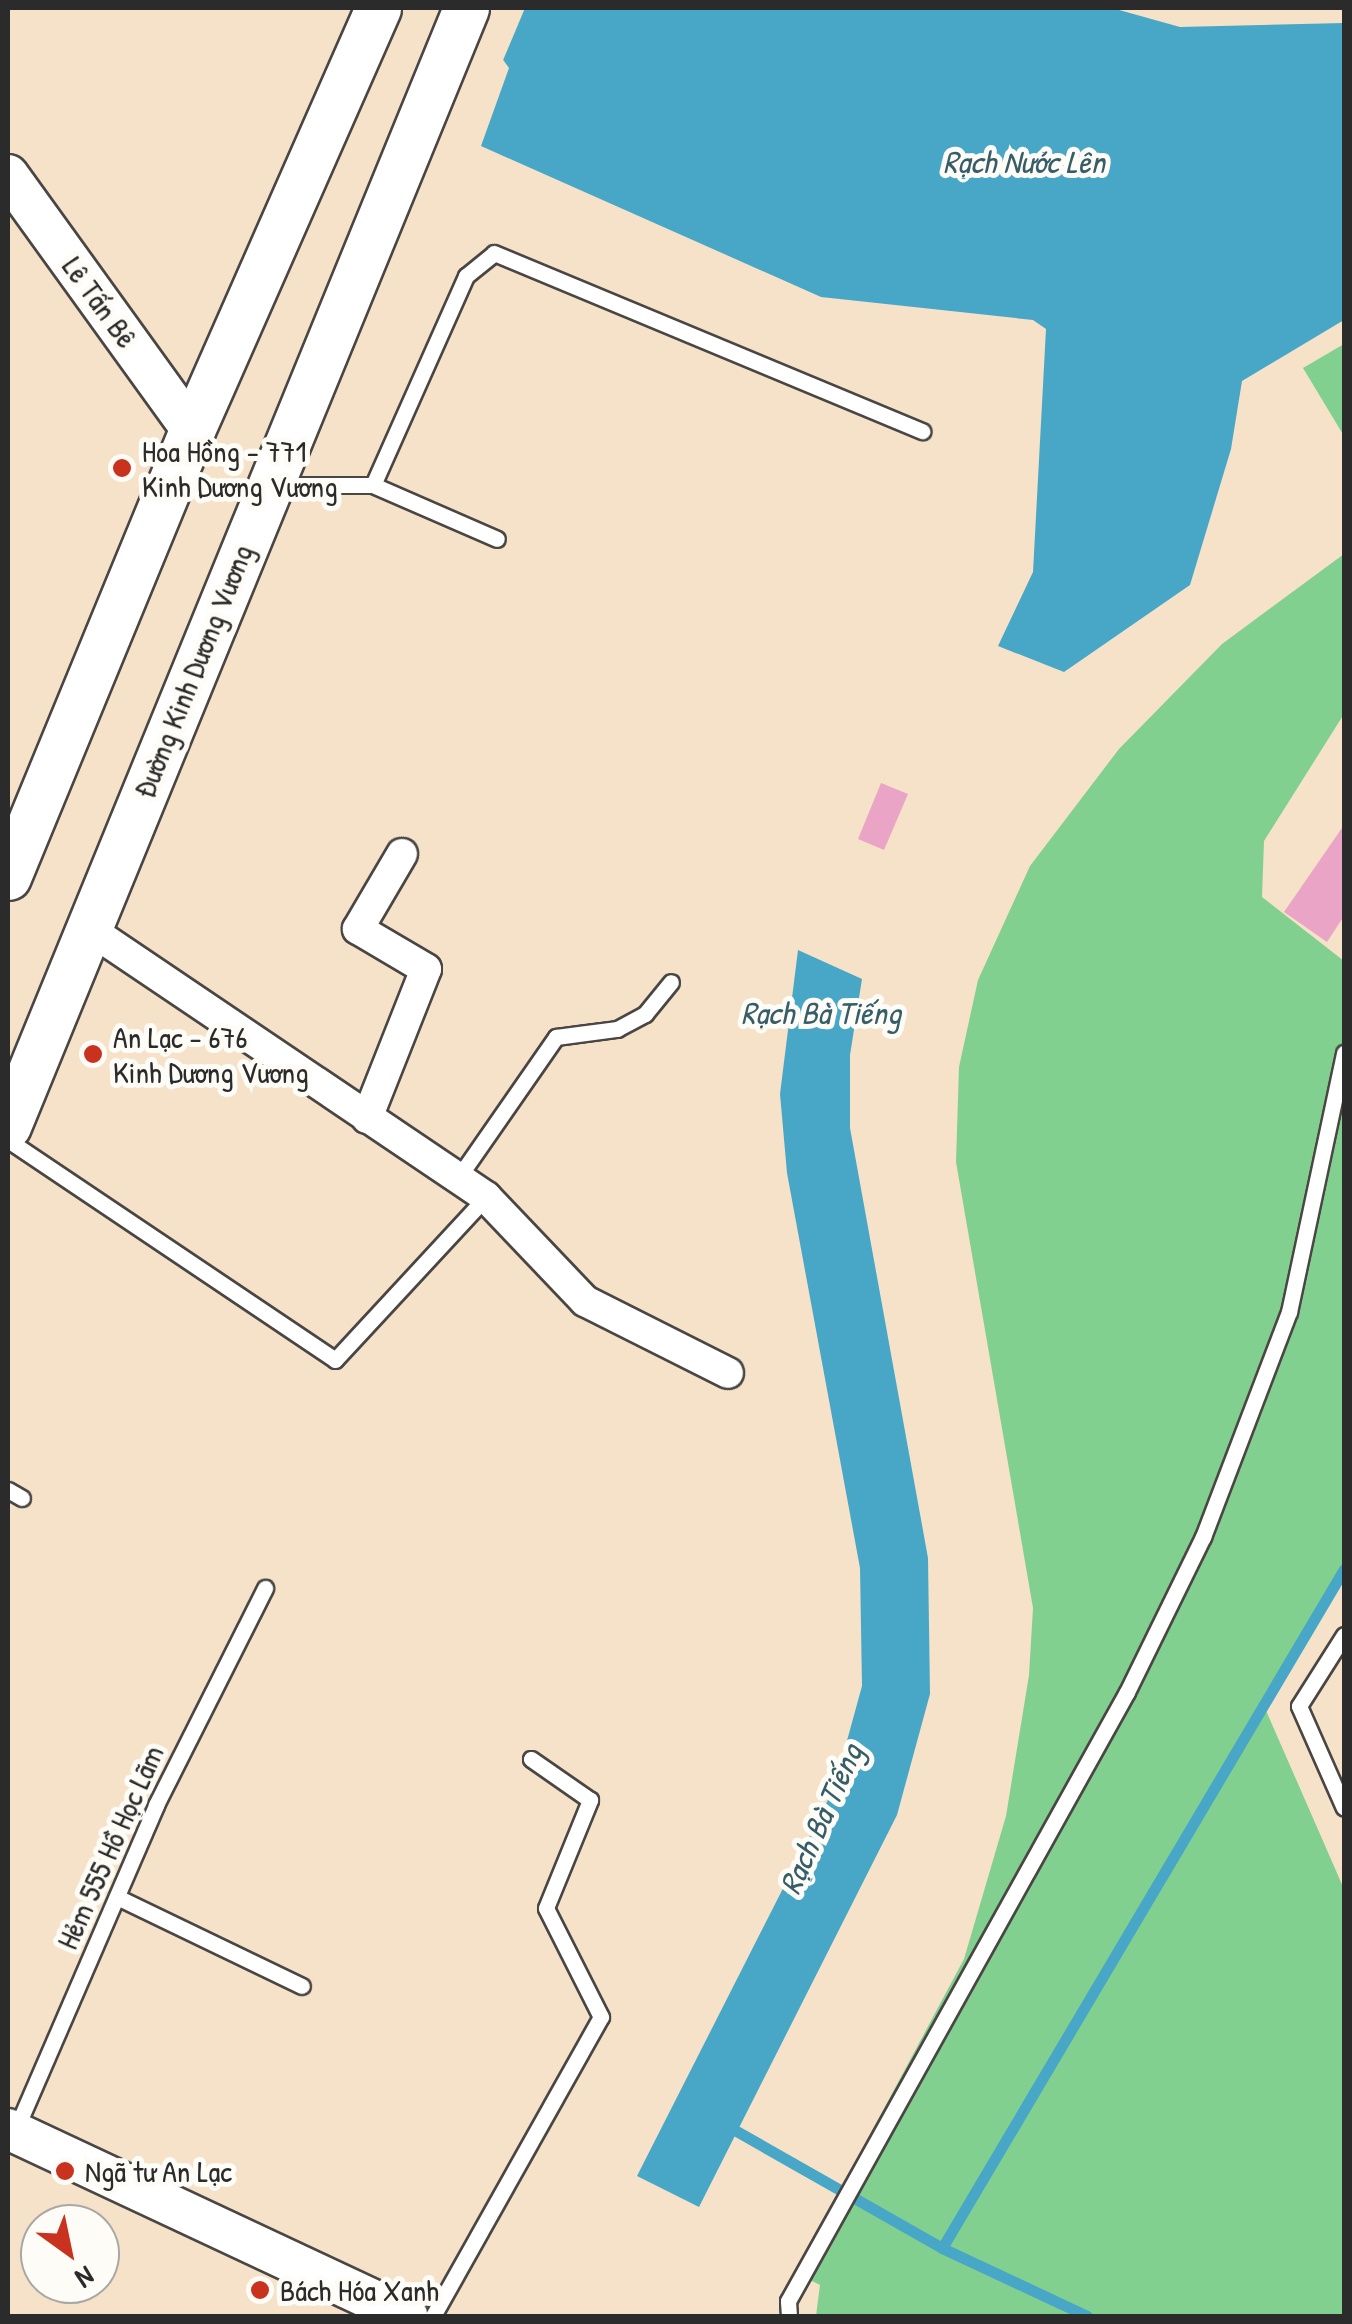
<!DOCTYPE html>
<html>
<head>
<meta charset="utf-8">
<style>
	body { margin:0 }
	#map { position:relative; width:1352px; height:2324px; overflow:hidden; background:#f5e2c9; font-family:"Patrick Hand",sans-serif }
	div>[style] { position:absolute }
	.green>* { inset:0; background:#82d08f }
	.water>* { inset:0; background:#48a7c7 }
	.pier>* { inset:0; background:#f5e2c9 }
	.stream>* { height:11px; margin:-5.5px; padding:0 5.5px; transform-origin:5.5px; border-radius:5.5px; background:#48a7c7 }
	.building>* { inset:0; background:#eaa5c6 }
	.roads { filter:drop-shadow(2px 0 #494643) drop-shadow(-2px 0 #494643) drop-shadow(0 2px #494643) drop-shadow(0 -2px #494643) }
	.lane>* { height:15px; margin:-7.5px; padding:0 7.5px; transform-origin:7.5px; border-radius:7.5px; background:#fff }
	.street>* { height:30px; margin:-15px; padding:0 15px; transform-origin:15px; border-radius:15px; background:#fff }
	.secondary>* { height:40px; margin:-20px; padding:0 20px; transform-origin:20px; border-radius:20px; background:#fff }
	.primary>* { height:45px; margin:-22.5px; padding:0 22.5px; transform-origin:22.5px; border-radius:22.5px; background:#fff }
	.dots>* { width:28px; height:28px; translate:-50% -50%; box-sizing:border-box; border:5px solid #fdfcf7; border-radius:50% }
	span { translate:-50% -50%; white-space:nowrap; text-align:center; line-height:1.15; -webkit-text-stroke:10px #fdfcf7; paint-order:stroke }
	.street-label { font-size:30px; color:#2b2b2b }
	.poi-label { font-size:30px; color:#2b2b2b }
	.left { translate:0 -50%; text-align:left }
	.water-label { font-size:32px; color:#375d69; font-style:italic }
	.frame { position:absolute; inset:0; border:10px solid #2b2b2b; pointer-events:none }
	.north { position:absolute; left:20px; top:2204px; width:100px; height:100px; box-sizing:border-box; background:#fdfcf7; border:2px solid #a9a8a5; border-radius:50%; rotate:147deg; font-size:28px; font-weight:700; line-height:40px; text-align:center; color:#2b2b2b }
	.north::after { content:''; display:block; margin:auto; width:35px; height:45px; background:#c8321e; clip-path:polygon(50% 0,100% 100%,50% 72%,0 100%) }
</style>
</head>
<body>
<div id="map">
	<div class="green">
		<i style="clip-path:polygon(1344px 344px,1344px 436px,1303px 368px)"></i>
		<i style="clip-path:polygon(1344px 554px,1344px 714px,1264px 841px,1262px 897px,1344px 961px,1344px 1570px,1264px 1706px,1344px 1889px,1344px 2316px,816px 2316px,820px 2285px,796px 2273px,964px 1959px,1006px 1816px,1029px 1675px,1033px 1608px,956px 1162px,959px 1067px,978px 980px,1030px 866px,1119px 749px,1222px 644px)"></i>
	</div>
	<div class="water">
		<i style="clip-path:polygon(466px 8px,1112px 8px,1180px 27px,1344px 23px,1344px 320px,1242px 381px,1231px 449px,1190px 585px,1064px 672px,998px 646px,1033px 572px,1046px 329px,1033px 320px,821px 297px,481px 146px,509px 68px)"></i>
		<i style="clip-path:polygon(798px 950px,862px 979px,850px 1055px,850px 1128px,928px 1558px,930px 1694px,897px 1815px,699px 2207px,637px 2176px,834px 1788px,862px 1686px,860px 1568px,787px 1173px,780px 1094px)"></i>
	</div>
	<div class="pier">
		<i style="clip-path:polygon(461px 8px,525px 8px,501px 65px,462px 10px)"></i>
	</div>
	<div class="stream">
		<i style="left:724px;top:2124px;width:251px;rotate:29.6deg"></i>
		<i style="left:942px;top:2248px;width:160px;rotate:25.1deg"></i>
		<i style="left:942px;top:2248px;width:789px;rotate:-59.37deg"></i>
	</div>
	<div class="building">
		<i style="clip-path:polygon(881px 783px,908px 794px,884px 850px,858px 839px)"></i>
		<i style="clip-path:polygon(1344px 825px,1344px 916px,1327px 942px,1284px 912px)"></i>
	</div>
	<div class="roads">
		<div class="lane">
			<i style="left:277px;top:485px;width:96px"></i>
			<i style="left:373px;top:485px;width:229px;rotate:-66deg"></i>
			<i style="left:466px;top:276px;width:36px;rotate:-39deg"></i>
			<i style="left:494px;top:253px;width:464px;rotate:22.6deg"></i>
			<i style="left:373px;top:485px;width:135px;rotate:23.5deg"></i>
			<i style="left:8px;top:1140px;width:394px;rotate:33.9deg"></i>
			<i style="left:335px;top:1360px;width:222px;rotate:-47.2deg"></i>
			<i style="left:458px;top:1178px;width:172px;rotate:-55.2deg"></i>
			<i style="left:556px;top:1037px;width:62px;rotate:-7.5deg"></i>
			<i style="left:617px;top:1029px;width:32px;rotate:-28deg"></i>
			<i style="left:645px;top:1014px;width:41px;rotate:-50.9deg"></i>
			<i style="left:8px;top:1490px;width:16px;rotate:30deg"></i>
			<i style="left:1344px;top:1635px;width:84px;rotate:122.4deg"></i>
			<i style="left:1299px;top:1706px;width:111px;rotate:66.2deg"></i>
			<i style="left:117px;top:1897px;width:205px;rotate:25.7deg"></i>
			<i style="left:16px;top:2129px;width:353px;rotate:-66.6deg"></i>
			<i style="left:156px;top:1805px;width:243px;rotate:-63.3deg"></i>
			<i style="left:433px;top:2316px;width:343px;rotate:-60.7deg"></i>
			<i style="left:601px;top:2017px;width:122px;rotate:-116.8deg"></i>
			<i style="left:546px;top:1908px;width:117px;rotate:-67.8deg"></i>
			<i style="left:590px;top:1800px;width:72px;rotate:-145.2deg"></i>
			<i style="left:789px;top:2316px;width:15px;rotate:-94deg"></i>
			<i style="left:788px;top:2301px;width:697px;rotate:-60.9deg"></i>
			<i style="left:1127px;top:1692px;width:173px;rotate:-63.9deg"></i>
			<i style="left:1203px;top:1537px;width:241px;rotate:-69.1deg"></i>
			<i style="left:1289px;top:1312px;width:265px;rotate:-78deg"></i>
		</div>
		<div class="street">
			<i style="left:89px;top:929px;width:479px;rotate:34deg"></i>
			<i style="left:486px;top:1197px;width:144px;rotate:46.4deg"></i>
			<i style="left:585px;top:1301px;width:160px;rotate:26.7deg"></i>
			<i style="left:367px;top:1118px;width:160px;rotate:-68.4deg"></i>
			<i style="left:426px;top:969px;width:79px;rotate:-149.5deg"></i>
			<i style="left:358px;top:929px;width:87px;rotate:-59.6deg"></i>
		</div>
		<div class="secondary">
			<i style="left:8px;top:175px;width:314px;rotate:54.2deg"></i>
			<i style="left:8px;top:2129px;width:441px;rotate:25.1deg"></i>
		</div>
		<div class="primary">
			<i style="left:8px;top:877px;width:483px;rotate:-67.6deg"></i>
			<i style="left:192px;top:430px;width:461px;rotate:-66.2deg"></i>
			<i style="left:8px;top:1126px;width:1208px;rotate:-67.72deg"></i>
		</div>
	</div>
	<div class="dots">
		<i style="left:122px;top:468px;background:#c8321e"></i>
		<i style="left:93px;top:1054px;background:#c8321e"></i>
		<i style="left:65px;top:2171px;background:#c8321e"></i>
		<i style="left:260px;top:2290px;background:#c8321e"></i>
	</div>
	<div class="street-label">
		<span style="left:100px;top:302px;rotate:54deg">Lê Tấn Bê</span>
		<span style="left:193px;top:671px;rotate:-68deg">Đường Kinh Dương Vương</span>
		<span style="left:110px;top:1847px;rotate:-66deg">Hẻm 555 Hồ Học Lãm</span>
	</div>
	<div class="poi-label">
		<span class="left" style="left:142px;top:468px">Hoa Hồng - 771<br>Kinh Dương Vương</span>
		<span class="left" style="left:113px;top:1054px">An Lạc - 676<br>Kinh Dương Vương</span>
		<span class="left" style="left:85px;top:2171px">Ngã tư An Lạc</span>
		<span class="left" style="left:280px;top:2290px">Bách Hóa Xanh</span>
	</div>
	<div class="water-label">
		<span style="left:1024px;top:162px">Rạch Nước Lên</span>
		<span style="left:821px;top:1013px">Rạch Bà Tiếng</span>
		<span style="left:821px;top:1819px;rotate:-66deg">Rạch Bà Tiếng</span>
	</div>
	<div class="frame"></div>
	<div class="north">N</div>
</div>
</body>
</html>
